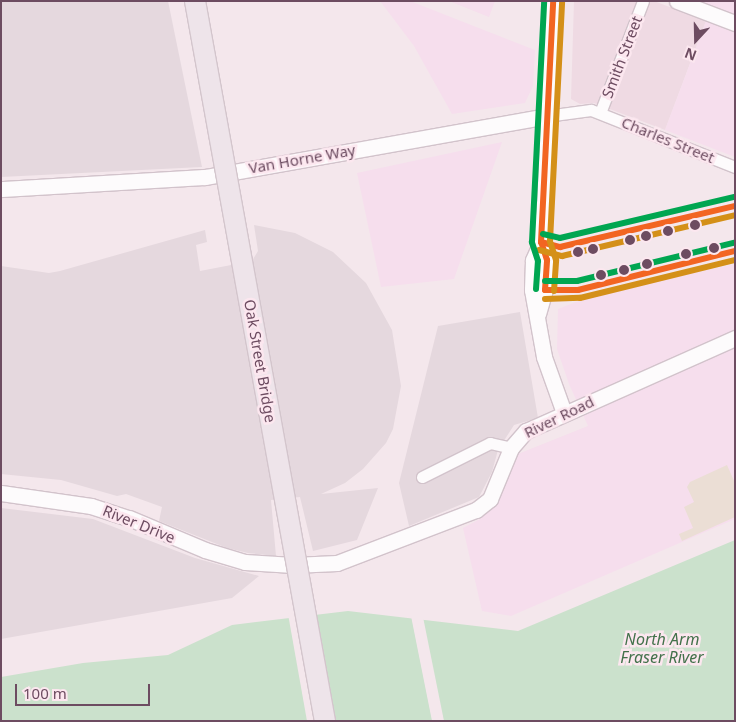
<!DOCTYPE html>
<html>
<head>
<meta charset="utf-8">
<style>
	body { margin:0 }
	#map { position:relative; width:736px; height:722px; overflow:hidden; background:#f4e7ec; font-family:"Noto Sans",sans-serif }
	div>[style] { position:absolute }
	.residential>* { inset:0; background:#efdae3 }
	.commercial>* { inset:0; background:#f6deed }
	.industrial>* { inset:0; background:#e5d8de }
	.green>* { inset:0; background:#ebded5 }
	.water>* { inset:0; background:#cbe1cc }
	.pier>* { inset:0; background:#f4e7ec }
	.roads { filter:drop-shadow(1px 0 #d2c3cb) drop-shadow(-1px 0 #d2c3cb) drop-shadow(0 1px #d2c3cb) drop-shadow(0 -1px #d2c3cb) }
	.street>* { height:11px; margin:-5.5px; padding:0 5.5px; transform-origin:5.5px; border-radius:5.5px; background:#fdfbfc }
	.secondary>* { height:15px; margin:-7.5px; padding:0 7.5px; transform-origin:7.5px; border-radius:7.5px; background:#fdfbfc }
	.bridges { filter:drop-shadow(1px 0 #d3c5cc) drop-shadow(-1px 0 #d3c5cc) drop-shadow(0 1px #d3c5cc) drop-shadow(0 -1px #d3c5cc) }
	.highway-bridge>* { height:20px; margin:-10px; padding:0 10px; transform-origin:10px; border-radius:10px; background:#eee4ea }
	.bus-1>* { height:6px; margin:-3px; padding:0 3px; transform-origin:3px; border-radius:3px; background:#f26522 }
	.bus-2>* { height:6px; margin:-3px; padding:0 3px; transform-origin:3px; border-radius:3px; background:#d49018 }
	.bus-3>* { height:6px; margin:-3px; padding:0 3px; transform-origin:3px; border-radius:3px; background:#00a651 }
	.dots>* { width:14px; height:14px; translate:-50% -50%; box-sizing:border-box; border:2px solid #fce7ef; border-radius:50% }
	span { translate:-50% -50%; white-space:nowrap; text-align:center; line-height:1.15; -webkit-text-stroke:5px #fce7ef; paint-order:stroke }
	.street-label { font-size:15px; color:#6d4c61 }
	.water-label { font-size:16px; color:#42714a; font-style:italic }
	.frame { position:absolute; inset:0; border:2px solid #6d4c61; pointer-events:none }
	.north { position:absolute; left:671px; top:15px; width:50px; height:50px; -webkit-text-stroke:4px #fce7ef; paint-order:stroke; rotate:201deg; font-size:14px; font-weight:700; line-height:20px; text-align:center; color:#6d4c61 }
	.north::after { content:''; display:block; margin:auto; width:18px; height:22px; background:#6d4c61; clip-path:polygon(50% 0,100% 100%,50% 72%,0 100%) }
	.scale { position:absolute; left:15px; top:684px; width:135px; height:22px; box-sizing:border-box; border:2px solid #6d4c61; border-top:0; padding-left:6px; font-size:15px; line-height:18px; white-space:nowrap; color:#6d4c61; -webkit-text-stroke:4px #fce7ef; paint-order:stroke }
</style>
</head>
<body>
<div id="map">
	<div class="residential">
		<i style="clip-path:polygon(574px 1px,654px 1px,706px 21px,665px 130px,594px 103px,580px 104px,571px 99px)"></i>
	</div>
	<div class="commercial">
		<i style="clip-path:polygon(380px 1px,410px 1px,535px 50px,533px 86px,525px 103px,452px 114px,414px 46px)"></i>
		<i style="clip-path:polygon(449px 1px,495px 1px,489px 17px)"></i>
		<i style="clip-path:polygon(698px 1px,735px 1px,735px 14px)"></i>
		<i style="clip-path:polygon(706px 21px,735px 33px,735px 157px,665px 130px)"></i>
		<i style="clip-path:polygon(502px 142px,454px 279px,381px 287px,357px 173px)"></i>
		<i style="clip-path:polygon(735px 264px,735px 519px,511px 616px,482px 611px,463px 528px,480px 519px,518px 454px,588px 426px,569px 384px,557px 349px,558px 309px,599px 293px)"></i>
	</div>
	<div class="industrial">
		<i style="clip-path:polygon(1px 1px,168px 1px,202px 167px,1px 177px)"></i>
		<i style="clip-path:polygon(254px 225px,295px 233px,333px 252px,366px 283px,392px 330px,401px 386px,393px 429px,386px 443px,363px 469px,345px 483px,321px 494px,378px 488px,357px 540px,313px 551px,300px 497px,271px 500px,276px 556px,248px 553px,227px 548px,159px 521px,162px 507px,126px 494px,117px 496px,61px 480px,1px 474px,1px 266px,49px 273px,60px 271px,205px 230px,207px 242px,196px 245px,200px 271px,252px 261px,258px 251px)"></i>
		<i style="clip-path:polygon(520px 312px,538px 418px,514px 425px,498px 450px,492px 472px,479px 497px,409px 526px,399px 483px,438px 326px)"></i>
		<i style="clip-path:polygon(1px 508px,93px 519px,195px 558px,259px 576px,232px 598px,1px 639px)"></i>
	</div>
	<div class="green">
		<i style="clip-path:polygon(727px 465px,735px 483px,735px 517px,682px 541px,679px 534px,693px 528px,684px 507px,694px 502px,687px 487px,690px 482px)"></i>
	</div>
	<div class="water">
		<i style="clip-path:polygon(735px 540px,735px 721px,1px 721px,1px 677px,83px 663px,168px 655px,232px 625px,348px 611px,518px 631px)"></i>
	</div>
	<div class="pier">
		<i style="clip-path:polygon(314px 611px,334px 721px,307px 721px,288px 614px)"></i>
		<i style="clip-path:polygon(411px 616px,423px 617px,444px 721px,432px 721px)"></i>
	</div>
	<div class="roads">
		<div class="street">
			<i style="left:600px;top:113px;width:120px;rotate:-69deg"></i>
			<i style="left:546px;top:116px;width:45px;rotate:-7.6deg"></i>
			<i style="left:591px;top:110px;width:155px;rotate:21.6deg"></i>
			<i style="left:422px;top:477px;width:76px;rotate:-26.6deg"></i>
			<i style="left:490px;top:443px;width:22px;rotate:13deg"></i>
		</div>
		<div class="secondary">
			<i style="left:553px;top:1px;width:203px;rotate:92.5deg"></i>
			<i style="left:544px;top:204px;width:38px;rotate:95deg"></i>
			<i style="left:541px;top:242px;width:20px;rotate:114deg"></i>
			<i style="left:533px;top:260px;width:30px;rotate:92deg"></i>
			<i style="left:532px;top:290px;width:68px;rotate:79.8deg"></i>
			<i style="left:544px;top:357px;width:59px;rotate:70.3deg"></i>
			<i style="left:677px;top:1px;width:62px;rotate:20.8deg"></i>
			<i style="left:1px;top:189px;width:204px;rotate:-3.4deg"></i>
			<i style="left:205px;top:177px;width:346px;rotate:-10.1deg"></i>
			<i style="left:538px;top:314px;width:25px;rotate:-74deg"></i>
			<i style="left:545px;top:290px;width:30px;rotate:-86deg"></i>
			<i style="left:547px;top:260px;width:19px;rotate:-108deg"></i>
			<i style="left:1px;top:493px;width:91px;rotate:8.2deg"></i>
			<i style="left:91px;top:506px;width:40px;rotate:18deg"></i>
			<i style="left:129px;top:518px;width:82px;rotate:22.8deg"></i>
			<i style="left:205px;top:550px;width:42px;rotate:16.7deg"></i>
			<i style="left:245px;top:562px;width:48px;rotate:3.6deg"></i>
			<i style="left:293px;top:565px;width:44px;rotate:-2.6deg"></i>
			<i style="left:337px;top:563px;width:149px;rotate:-20.9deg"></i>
			<i style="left:476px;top:510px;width:18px;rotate:-38deg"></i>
			<i style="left:490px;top:499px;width:55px;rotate:-67.6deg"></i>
			<i style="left:511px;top:448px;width:23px;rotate:-49deg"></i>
			<i style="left:526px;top:431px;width:229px;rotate:-24deg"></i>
		</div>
	</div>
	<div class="bridges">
		<div class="highway-bridge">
			<i style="left:195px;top:1px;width:732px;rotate:79.77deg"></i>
		</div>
	</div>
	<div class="bus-1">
		<i style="left:541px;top:242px;width:20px;rotate:15deg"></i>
		<i style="left:560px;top:247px;width:180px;rotate:-13.2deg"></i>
		<i style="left:545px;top:290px;width:30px;rotate:-86deg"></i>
		<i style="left:547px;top:260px;width:19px;rotate:-108deg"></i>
		<i style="left:541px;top:242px;width:241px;rotate:-87.1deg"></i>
		<i style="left:545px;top:290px;width:33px"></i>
		<i style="left:578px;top:290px;width:162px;rotate:-14deg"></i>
	</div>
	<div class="bus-2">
		<i style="left:539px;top:250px;width:24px;rotate:15deg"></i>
		<i style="left:562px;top:256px;width:178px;rotate:-13.3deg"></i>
		<i style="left:554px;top:291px;width:31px;rotate:-86deg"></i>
		<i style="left:556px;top:260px;width:20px;rotate:-108deg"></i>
		<i style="left:550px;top:241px;width:240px;rotate:-87.1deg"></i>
		<i style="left:545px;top:299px;width:35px;rotate:-2deg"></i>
		<i style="left:580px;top:298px;width:160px;rotate:-13.8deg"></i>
	</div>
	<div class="bus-3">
		<i style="left:543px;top:234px;width:17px;rotate:13deg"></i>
		<i style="left:560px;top:238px;width:178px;rotate:-13.3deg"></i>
		<i style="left:545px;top:281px;width:32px"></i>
		<i style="left:577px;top:281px;width:161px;rotate:-13.7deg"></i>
		<i style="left:536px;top:289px;width:28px;rotate:-86deg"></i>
		<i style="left:538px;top:261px;width:20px;rotate:-108deg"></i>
		<i style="left:532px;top:242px;width:241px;rotate:-87.1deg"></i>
	</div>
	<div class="dots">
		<i style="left:695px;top:225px;background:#6d4c61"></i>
		<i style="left:668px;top:231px;background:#6d4c61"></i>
		<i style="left:646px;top:236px;background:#6d4c61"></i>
		<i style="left:630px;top:240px;background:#6d4c61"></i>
		<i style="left:714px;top:248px;background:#6d4c61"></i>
		<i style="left:593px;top:249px;background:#6d4c61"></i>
		<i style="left:578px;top:252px;background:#6d4c61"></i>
		<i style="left:686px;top:254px;background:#6d4c61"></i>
		<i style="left:647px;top:264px;background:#6d4c61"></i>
		<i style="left:624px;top:270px;background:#6d4c61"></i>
		<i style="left:601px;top:275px;background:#6d4c61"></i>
	</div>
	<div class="street-label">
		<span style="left:622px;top:57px;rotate:-69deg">Smith Street</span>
		<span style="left:668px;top:140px;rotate:22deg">Charles Street</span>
		<span style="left:302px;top:159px;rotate:-10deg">Van Horne Way</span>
		<span style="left:260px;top:361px;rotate:80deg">Oak Street Bridge</span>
		<span style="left:559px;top:417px;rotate:-26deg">River Road</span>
		<span style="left:139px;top:524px;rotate:22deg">River Drive</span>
	</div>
	<div class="water-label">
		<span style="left:662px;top:648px">North Arm<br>Fraser River</span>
	</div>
	<div class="frame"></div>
	<div class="north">N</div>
	<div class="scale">100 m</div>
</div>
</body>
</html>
